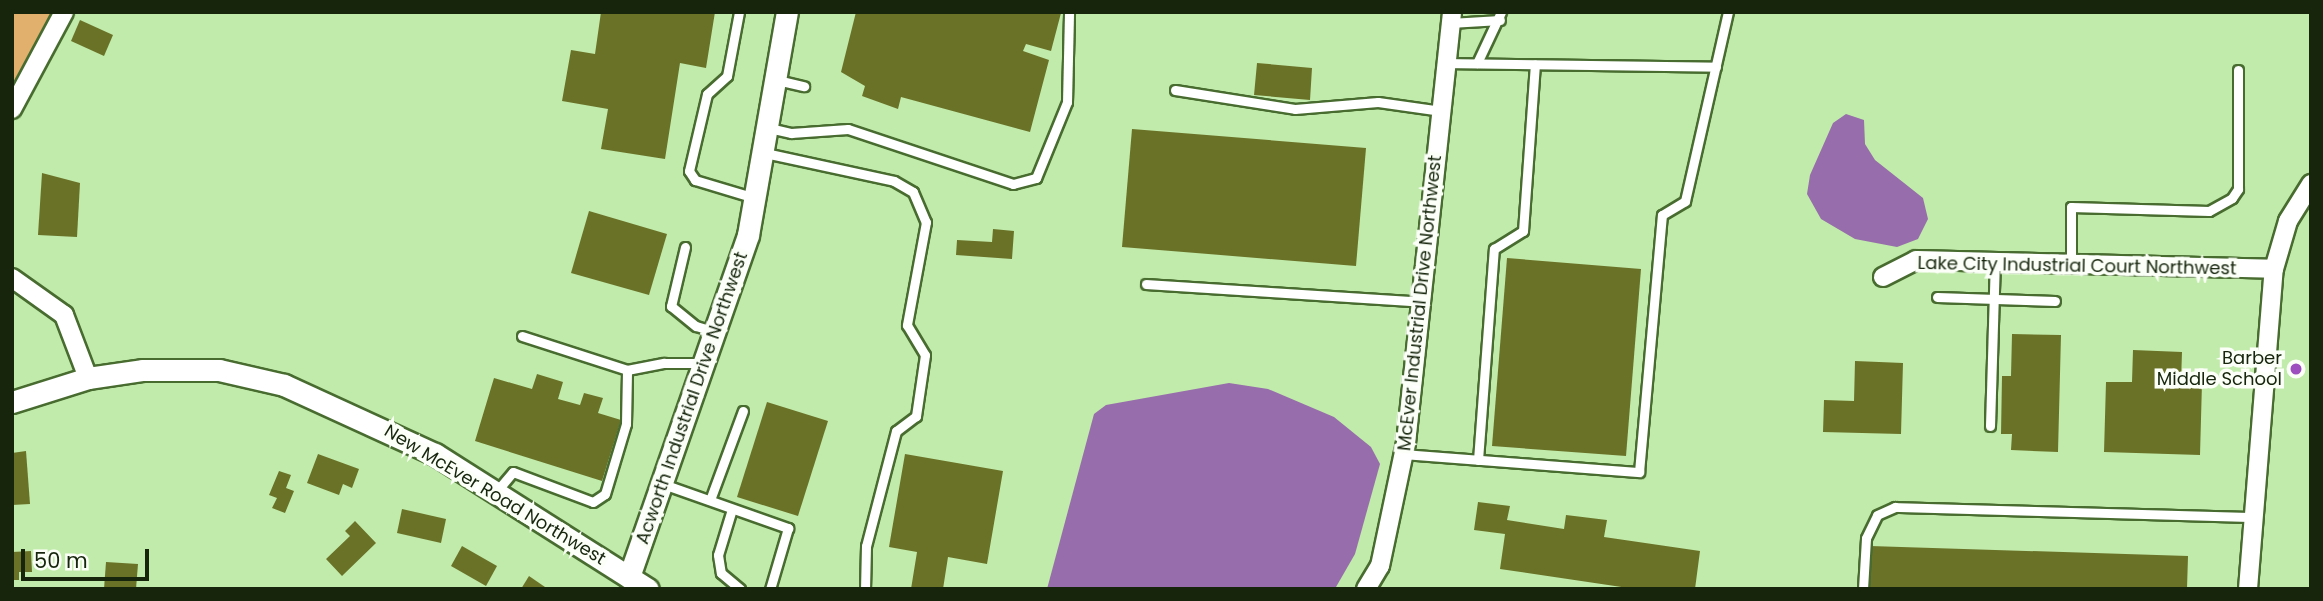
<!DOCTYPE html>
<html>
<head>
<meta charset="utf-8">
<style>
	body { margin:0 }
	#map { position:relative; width:2323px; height:601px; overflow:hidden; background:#c1ebaa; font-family:Poppins,sans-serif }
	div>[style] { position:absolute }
	.green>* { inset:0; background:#e1b06d }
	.water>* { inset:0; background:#976dab }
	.building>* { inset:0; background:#6a7228 }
	.roads { filter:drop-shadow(2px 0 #486c30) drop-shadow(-2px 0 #486c30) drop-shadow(0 2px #486c30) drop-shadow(0 -2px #486c30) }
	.service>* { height:9px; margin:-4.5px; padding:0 4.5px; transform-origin:4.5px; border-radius:4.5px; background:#fff }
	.minor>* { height:18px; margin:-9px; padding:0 9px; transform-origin:9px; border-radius:9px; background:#fff }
	.tertiary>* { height:21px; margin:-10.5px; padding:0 10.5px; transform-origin:10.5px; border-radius:10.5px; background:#fff }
	.dots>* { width:19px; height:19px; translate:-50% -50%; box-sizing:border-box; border:4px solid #fbfff8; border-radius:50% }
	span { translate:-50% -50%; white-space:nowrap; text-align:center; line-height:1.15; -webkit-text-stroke:7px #fbfff8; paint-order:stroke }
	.street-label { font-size:18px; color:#16250c }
	.poi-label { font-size:18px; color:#16250c }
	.right { translate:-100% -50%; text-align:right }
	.frame { position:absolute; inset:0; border:14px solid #16250c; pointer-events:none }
	.scale { position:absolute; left:21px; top:549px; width:128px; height:32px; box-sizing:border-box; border:4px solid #16250c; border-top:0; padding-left:9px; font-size:21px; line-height:24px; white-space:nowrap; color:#16250c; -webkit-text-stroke:5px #fbfff8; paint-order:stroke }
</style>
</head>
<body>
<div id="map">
	<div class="green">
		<i style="clip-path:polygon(12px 12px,57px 12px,12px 98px)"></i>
	</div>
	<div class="water">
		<i style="clip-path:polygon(1846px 114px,1864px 120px,1865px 144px,1875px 160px,1923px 198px,1928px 219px,1918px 239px,1897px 247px,1855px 239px,1821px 219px,1807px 194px,1810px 175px,1833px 123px)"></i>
		<i style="clip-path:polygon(1229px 383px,1268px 389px,1334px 417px,1371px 447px,1380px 464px,1355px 554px,1336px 587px,1047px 589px,1094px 414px,1106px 405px)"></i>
	</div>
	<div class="building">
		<i style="clip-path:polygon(601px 12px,715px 12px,706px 68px,680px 63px,665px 159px,601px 149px,608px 109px,562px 101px,571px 50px,595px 54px)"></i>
		<i style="clip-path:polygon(856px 12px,1061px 13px,1051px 51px,1026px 44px,1023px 51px,1049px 60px,1030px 132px,901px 97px,898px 109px,862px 96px,865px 86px,841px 72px)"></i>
		<i style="clip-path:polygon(80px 20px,113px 35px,104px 56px,71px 41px)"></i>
		<i style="clip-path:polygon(1257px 63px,1312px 68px,1310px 100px,1254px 95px)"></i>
		<i style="clip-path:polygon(1132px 129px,1366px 148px,1356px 266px,1122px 247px)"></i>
		<i style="clip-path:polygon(42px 173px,80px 183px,77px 237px,38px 235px)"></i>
		<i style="clip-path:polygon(589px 211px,667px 234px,649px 295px,571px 273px)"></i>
		<i style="clip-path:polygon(993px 229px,1014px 231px,1012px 259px,956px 255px,957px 240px,992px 242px)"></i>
		<i style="clip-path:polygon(1507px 258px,1641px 269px,1626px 456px,1492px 446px)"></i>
		<i style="clip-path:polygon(2012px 334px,2061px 335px,2058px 452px,2011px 450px,2012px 434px,2001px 434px,2002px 376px,2011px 376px)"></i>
		<i style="clip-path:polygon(2133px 350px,2182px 352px,2181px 382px,2202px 383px,2200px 455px,2104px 452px,2106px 382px,2132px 382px)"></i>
		<i style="clip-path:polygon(1855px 361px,1903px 363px,1901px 434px,1823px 432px,1824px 400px,1854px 401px)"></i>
		<i style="clip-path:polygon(537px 374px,563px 382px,558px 399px,580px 405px,584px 393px,603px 398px,598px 413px,621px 420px,602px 481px,475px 441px,494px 378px,532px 389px)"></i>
		<i style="clip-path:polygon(767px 402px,828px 421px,798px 516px,737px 497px)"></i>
		<i style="clip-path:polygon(26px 451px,30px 504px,12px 505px,12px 453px)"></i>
		<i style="clip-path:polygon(318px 454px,359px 469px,352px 488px,343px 484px,339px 495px,307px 483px)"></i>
		<i style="clip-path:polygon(905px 454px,1003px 471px,987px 564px,948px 557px,943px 589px,911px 589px,917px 552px,889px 547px)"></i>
		<i style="clip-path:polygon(279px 471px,291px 475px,286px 488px,294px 491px,285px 513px,272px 508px,277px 498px,269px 495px)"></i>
		<i style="clip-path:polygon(1478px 502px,1510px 506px,1507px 520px,1564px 529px,1566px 515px,1607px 520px,1604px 537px,1700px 551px,1695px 589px,1635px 589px,1500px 569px,1505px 534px,1474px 530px)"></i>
		<i style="clip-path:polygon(402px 509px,446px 519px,441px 543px,397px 533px)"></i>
		<i style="clip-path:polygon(355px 521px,376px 543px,342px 576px,326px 559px,350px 536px,345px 531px)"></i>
		<i style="clip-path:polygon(462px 546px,497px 566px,486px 586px,451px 566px)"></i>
		<i style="clip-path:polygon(1870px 546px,2188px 556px,2187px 589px,1869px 589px)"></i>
		<i style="clip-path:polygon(31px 551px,32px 572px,19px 572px,19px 580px,12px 580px,12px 552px)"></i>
		<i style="clip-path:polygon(106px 562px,138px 564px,136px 589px,104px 589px)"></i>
		<i style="clip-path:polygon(529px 576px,545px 587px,543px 589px,521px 589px)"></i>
	</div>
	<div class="roads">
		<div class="service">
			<i style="left:739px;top:12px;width:65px;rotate:100.6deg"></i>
			<i style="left:727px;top:76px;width:27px;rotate:138deg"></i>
			<i style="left:707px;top:94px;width:79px;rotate:103.2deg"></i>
			<i style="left:689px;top:171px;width:11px;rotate:56deg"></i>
			<i style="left:695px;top:180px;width:63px;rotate:16.7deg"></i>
			<i style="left:1450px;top:23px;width:50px;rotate:-3.4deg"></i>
			<i style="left:1446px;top:63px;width:270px;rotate:0.8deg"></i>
			<i style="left:1477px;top:63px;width:56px;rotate:-64.8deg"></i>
			<i style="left:777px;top:80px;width:28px;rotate:13deg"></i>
			<i style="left:1175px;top:90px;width:121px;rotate:9deg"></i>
			<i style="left:1295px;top:109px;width:83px;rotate:-4.8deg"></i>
			<i style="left:1378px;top:102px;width:64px;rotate:8.1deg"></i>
			<i style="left:769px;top:128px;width:23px;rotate:13deg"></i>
			<i style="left:791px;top:133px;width:57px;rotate:-4deg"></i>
			<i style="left:848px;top:129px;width:174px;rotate:18.4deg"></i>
			<i style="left:1013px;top:184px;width:24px;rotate:-15deg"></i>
			<i style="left:1036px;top:178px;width:82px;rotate:-67.8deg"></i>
			<i style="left:1067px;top:102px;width:90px;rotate:-88.7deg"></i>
			<i style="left:765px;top:153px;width:132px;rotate:12.2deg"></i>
			<i style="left:894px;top:181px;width:22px;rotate:30deg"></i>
			<i style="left:913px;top:192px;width:33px;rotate:67deg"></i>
			<i style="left:926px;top:222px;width:105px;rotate:100.5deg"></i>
			<i style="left:907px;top:325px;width:35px;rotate:59deg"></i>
			<i style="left:925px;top:355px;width:62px;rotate:98.4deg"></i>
			<i style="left:916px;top:416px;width:25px;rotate:143deg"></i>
			<i style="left:896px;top:431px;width:119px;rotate:104.6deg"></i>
			<i style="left:866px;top:546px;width:43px;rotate:91.3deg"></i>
			<i style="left:685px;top:247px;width:61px;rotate:103.3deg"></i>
			<i style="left:671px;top:306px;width:32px;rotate:39deg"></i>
			<i style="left:696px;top:326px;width:21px;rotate:17deg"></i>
			<i style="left:2071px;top:264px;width:57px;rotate:-90deg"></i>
			<i style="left:2071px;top:207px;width:138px;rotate:1.7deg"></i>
			<i style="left:2209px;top:211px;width:26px;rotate:-29deg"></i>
			<i style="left:2232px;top:198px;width:11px;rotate:-56deg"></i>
			<i style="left:2238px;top:189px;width:119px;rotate:-90deg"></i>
			<i style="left:1146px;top:284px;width:276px;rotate:3.7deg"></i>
			<i style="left:1937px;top:297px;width:118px;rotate:1.9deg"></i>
			<i style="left:522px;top:336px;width:110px;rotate:17.9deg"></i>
			<i style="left:627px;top:370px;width:38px;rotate:-11deg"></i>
			<i style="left:664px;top:363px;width:40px"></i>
			<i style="left:1990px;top:426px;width:164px;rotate:-88.3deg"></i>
			<i style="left:1404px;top:454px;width:236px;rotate:4.4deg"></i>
			<i style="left:1639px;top:472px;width:258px;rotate:-84.9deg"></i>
			<i style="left:1662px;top:215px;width:27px;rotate:-31deg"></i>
			<i style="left:1685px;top:201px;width:194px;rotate:-77.2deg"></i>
			<i style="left:1478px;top:460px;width:212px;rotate:-85.7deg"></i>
			<i style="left:1494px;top:249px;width:34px;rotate:-32deg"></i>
			<i style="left:1523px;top:231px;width:167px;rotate:-85.9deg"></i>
			<i style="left:663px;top:484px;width:133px;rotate:19.4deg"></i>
			<i style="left:788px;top:528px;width:64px;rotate:106.4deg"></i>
			<i style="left:496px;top:492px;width:26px;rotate:-50deg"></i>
			<i style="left:513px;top:472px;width:85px;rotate:20.6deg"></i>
			<i style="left:593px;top:502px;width:14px;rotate:-34deg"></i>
			<i style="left:605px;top:494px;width:73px;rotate:-73.3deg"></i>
			<i style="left:626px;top:424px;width:54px;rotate:-88.9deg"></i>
			<i style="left:710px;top:500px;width:95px;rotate:-69.7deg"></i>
			<i style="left:732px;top:509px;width:48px;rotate:106.9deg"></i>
			<i style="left:718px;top:555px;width:18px;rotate:81deg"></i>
			<i style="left:721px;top:573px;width:25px;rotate:40deg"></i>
			<i style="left:1863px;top:589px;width:51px;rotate:-86.6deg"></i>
			<i style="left:1866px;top:538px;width:25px;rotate:-64deg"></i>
			<i style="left:1877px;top:515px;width:20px;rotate:-24deg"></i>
			<i style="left:1895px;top:507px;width:359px;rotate:1.6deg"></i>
		</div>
		<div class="minor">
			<i style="left:12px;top:109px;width:110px;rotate:-61.8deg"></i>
			<i style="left:1883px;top:277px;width:37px;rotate:-27deg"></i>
			<i style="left:1916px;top:260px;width:358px;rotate:1.4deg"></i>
			<i style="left:12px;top:278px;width:64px;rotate:35.4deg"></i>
			<i style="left:64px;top:315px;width:67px;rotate:69.1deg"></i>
			<i style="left:1366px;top:589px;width:27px;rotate:-59deg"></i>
			<i style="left:1380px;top:566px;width:126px;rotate:-78.1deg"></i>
			<i style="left:1406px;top:443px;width:433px;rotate:-83.9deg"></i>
			<i style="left:2248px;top:589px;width:321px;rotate:-85.4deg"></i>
			<i style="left:2274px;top:269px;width:50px;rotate:-73.7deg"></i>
			<i style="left:2288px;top:221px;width:44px;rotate:-58.1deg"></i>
		</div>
		<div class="tertiary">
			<i style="left:12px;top:402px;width:80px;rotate:-17.5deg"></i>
			<i style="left:88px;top:378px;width:56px;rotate:-8.3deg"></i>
			<i style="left:143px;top:370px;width:76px"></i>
			<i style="left:219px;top:370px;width:67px;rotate:13deg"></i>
			<i style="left:284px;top:385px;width:166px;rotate:24.6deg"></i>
			<i style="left:435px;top:454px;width:252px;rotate:32.4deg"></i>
			<i style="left:629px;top:577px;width:362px;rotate:-70.8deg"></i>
			<i style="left:748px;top:235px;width:226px;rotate:-80.1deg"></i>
		</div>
	</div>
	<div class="dots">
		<i style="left:2296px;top:369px;background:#9d4ebf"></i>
	</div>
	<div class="street-label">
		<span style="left:2077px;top:266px;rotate:1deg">Lake City Industrial Court Northwest</span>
		<span style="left:1420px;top:303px;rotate:-84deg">McEver Industrial Drive Northwest</span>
		<span style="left:692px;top:398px;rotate:-71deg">Acworth Industrial Drive Northwest</span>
		<span style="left:495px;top:495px;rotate:31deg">New McEver Road Northwest</span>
	</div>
	<div class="poi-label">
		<span class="right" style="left:2282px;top:369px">Barber<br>Middle School</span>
	</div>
	<div class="frame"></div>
	<div class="scale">50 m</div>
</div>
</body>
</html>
